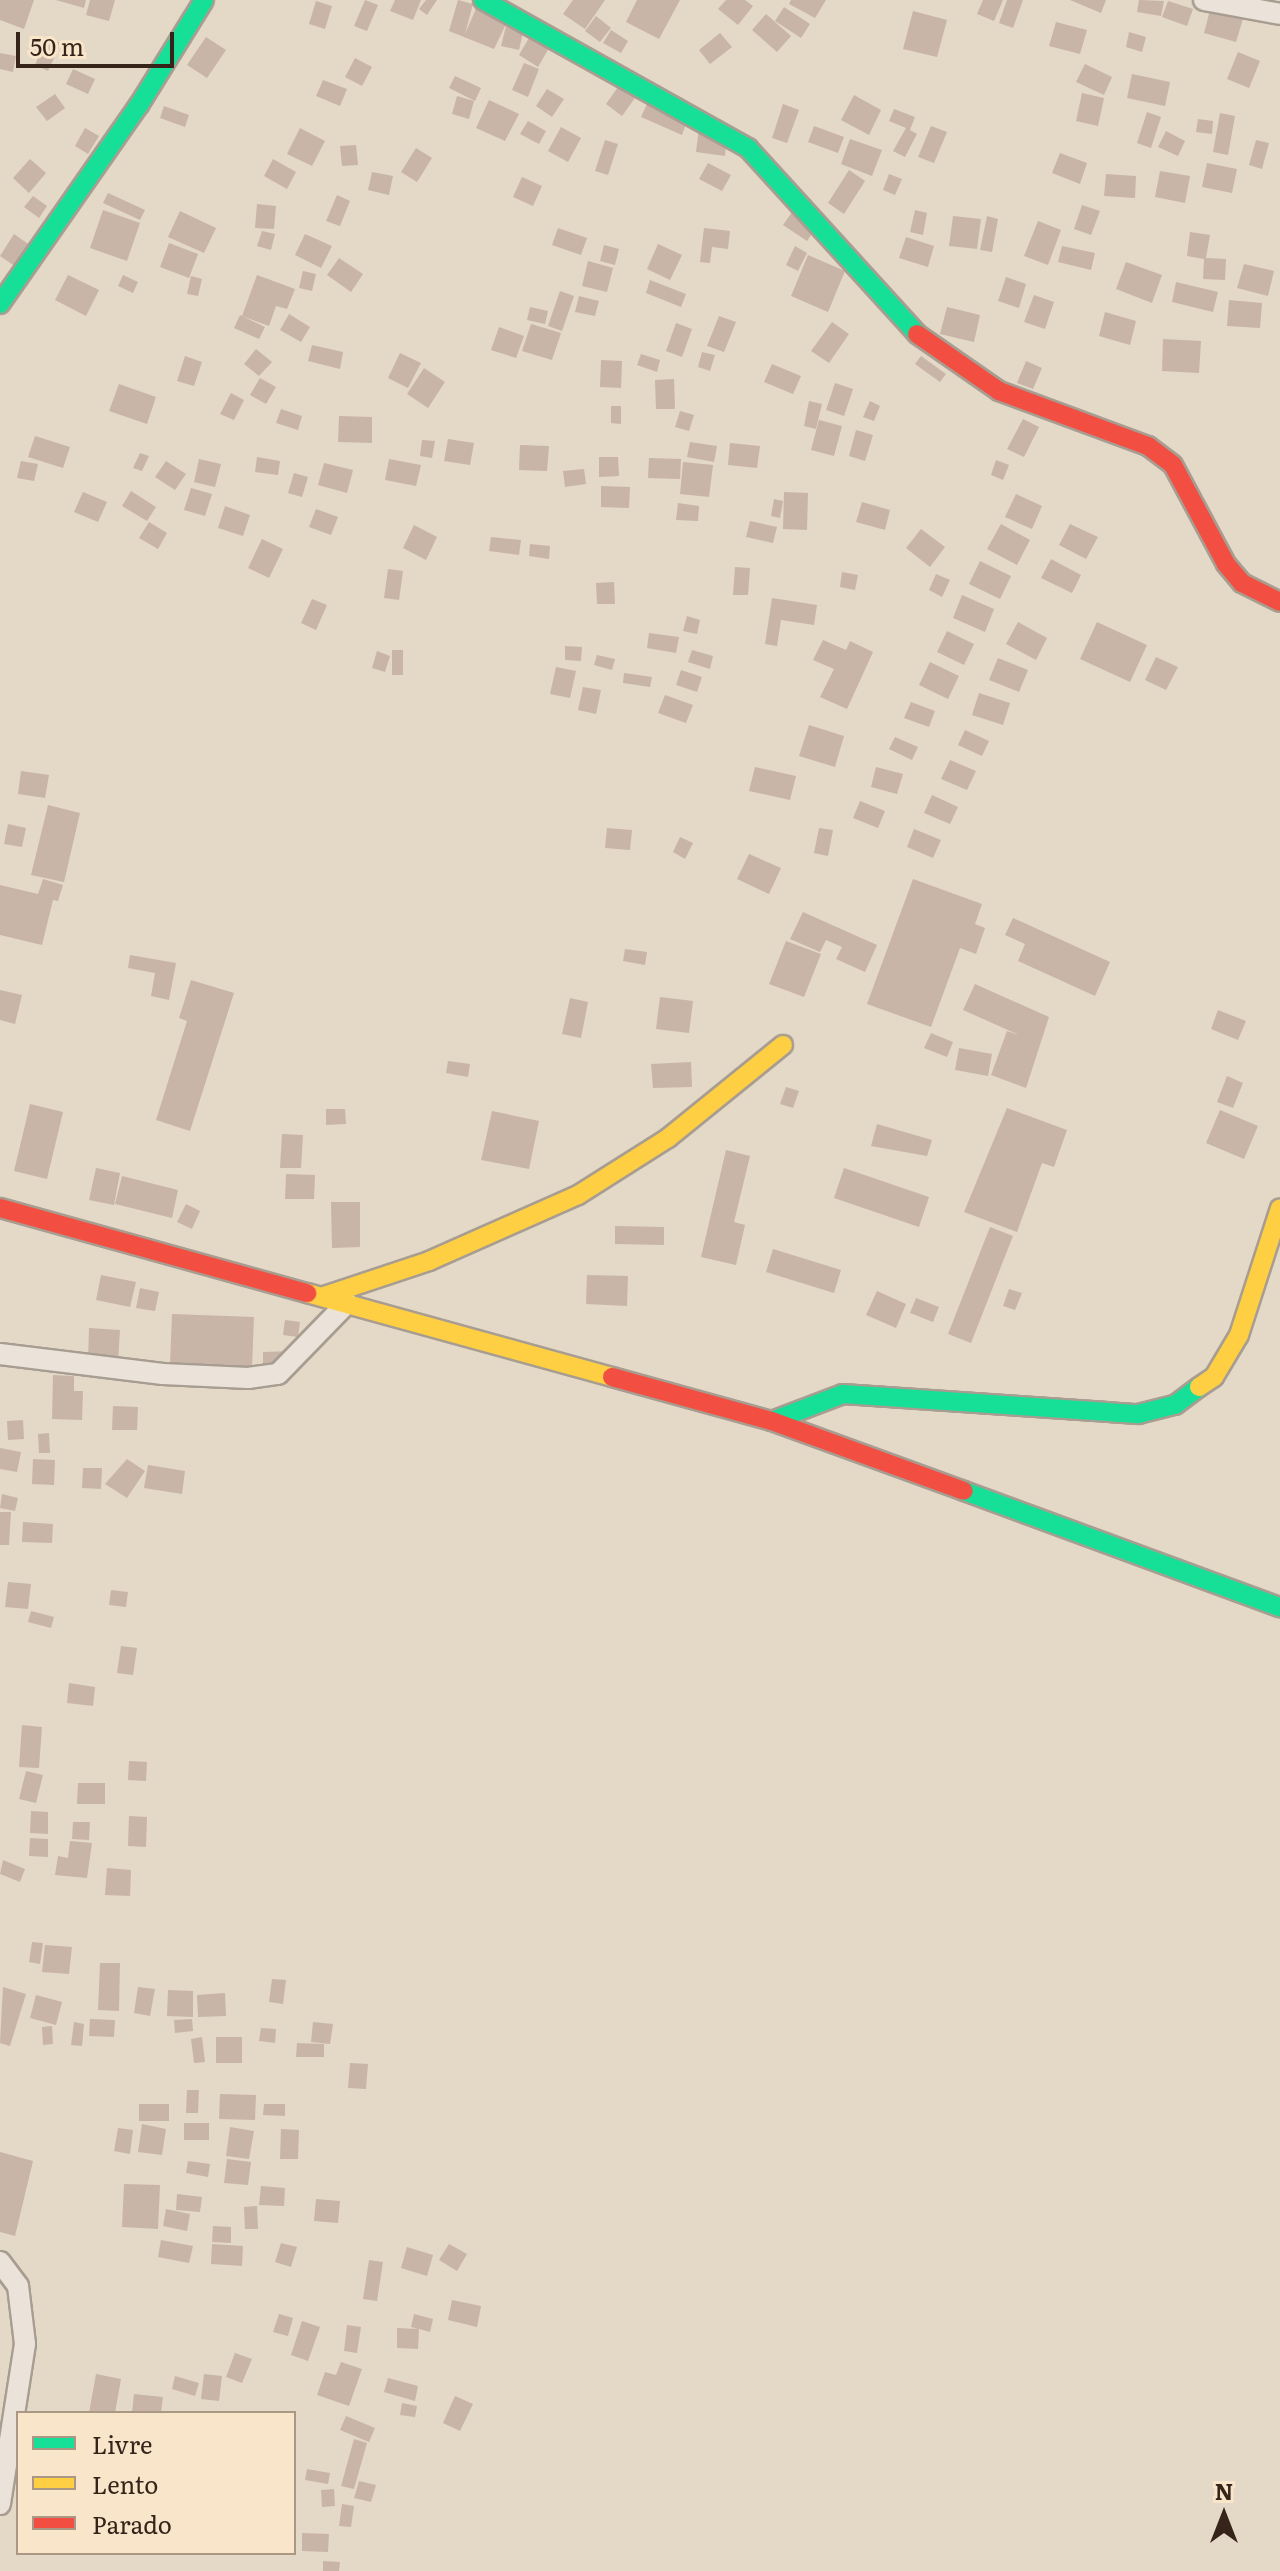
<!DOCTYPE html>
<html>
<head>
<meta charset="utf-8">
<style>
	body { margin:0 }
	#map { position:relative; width:1280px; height:2571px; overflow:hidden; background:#e4d8c7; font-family:Literata,serif }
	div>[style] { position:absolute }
	.building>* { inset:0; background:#c8b5a8 }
	.roads { filter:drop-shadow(2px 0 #a89d91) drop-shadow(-2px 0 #a89d91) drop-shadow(0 2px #a89d91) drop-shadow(0 -2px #a89d91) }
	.street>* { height:20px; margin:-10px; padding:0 10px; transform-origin:10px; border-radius:10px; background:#ebe3d9 }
	.fast>* { height:18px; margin:-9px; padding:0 9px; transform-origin:9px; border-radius:9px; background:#16e098 }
	.slow>* { height:18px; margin:-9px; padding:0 9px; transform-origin:9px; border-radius:9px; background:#ffcf43 }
	.jam>* { height:18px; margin:-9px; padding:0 9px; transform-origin:9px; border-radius:9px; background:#f24e42 }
	span { translate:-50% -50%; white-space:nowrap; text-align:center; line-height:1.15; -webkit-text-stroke:6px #f8e5ca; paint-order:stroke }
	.legend { position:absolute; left:16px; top:2411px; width:280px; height:144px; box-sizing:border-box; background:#f8e5ca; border:2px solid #aa9884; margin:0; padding:10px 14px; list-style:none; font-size:24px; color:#36241a }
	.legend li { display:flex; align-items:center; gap:16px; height:40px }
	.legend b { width:40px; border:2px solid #aa9884 }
	.north { position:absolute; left:1184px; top:2475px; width:80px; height:80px; -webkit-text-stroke:6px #f8e5ca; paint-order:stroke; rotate:0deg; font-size:22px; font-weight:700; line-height:32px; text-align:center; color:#36241a }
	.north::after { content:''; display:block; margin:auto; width:28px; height:36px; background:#36241a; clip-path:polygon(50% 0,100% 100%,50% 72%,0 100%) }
	.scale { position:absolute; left:16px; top:32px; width:158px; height:36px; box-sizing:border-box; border:4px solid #36241a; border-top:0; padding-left:10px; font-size:24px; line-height:28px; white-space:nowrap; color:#36241a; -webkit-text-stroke:6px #f8e5ca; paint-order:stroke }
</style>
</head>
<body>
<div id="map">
	<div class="building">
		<i style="clip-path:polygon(0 0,34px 0,24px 29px,0 20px)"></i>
		<i style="clip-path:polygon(56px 0,86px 0,84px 8px)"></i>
		<i style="clip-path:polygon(90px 0,115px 0,109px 21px,86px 15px)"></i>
		<i style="clip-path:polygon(365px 0,378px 5px,367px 31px,354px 26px)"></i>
		<i style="clip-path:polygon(395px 0,421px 0,413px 20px,390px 11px)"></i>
		<i style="clip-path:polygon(426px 0,437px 0,427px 15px,419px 9px)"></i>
		<i style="clip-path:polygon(458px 0,473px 4px,465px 34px,478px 4px,525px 24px,519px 50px,501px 46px,507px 22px,494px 49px,449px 31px)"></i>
		<i style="clip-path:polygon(573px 0,605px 0,585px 29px,563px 14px)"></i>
		<i style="clip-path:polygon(637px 0,680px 0,659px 39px,626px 22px)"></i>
		<i style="clip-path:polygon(726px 0,745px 0,753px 6px,738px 25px,718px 9px)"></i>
		<i style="clip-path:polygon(791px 0,826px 0,815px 18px,789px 4px)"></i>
		<i style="clip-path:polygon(983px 0,1003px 0,994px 21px,977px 14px)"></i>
		<i style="clip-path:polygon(1007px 0,1023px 0,1013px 28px,999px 23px)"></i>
		<i style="clip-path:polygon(1070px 0,1106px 0,1101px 13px)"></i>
		<i style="clip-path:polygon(1139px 0,1164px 1px,1161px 16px,1137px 12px)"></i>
		<i style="clip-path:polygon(316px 1px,332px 6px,325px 29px,309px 24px)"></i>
		<i style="clip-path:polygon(1168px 1px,1193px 9px,1187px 26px,1162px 17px)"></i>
		<i style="clip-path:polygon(784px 7px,810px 24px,801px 38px,775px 21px)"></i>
		<i style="clip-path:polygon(1210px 10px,1243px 19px,1236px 42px,1204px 33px)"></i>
		<i style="clip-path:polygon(913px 11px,947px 20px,937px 57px,903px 49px)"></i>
		<i style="clip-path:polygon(766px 14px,791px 36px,777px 52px,752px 30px)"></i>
		<i style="clip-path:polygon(596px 16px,611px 28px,600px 42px,585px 31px)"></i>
		<i style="clip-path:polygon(1056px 22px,1087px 30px,1080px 54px,1049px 46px)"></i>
		<i style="clip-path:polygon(611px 30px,628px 41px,621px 53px,603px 43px)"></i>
		<i style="clip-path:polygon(1129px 32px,1146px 37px,1142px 52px,1126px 47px)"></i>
		<i style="clip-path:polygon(720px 33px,732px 47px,710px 64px,699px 50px)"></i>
		<i style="clip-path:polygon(530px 36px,549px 48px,538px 67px,519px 55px)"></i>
		<i style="clip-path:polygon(47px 37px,61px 43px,48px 71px,35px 65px)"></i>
		<i style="clip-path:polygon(206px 37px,226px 50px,207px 78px,187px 65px)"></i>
		<i style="clip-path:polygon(1238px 52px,1260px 61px,1249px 88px,1227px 79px)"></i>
		<i style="clip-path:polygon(0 53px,16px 56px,13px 72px,0 69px)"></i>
		<i style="clip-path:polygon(355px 58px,372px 67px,362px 86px,345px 77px)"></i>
		<i style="clip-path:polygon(524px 63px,539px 69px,528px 97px,512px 90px)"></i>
		<i style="clip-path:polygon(1085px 64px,1112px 77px,1104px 95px,1076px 82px)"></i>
		<i style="clip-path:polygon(73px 69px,95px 79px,88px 94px,66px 84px)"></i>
		<i style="clip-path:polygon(1132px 74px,1170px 82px,1165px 106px,1127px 98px)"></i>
		<i style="clip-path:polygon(455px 76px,481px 88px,475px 101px,449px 88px)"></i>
		<i style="clip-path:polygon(323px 80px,347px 89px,340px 106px,316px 96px)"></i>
		<i style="clip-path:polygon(623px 80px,640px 91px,622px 116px,606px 104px)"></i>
		<i style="clip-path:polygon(547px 89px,564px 99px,552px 117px,536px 106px)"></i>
		<i style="clip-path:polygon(652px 93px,686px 124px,682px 135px,641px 117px)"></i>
		<i style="clip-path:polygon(1082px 93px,1104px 98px,1098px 126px,1076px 121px)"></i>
		<i style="clip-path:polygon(55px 94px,65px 108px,47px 121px,36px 107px)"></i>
		<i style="clip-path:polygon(854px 95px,881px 110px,869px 135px,841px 120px)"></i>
		<i style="clip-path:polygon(457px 96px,474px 101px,469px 119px,452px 114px)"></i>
		<i style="clip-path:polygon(489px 100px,519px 114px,505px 141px,476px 128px)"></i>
		<i style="clip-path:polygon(783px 104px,799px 110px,787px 143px,772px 138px)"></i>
		<i style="clip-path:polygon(164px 106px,189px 115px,185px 127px,160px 118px)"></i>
		<i style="clip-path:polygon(894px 109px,915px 117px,910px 130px,917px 134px,905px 157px,893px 151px,906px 128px,889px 121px)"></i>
		<i style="clip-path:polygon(1147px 112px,1161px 117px,1151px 148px,1137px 143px)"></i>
		<i style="clip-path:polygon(1220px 113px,1235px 116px,1228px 155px,1213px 152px)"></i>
		<i style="clip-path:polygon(1198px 119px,1213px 121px,1212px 134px,1196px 132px)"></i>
		<i style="clip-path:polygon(528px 121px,546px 131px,539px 144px,520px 134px)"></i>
		<i style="clip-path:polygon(814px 126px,844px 137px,838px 153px,808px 142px)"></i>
		<i style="clip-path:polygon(931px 126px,947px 132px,934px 163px,918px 157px)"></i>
		<i style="clip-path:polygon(561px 127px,581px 138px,568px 162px,548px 151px)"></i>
		<i style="clip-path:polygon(85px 128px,99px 136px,88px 154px,75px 146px)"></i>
		<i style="clip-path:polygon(300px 128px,325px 141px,312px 166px,287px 154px)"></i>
		<i style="clip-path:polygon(699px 128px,727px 131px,725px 156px,696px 152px)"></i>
		<i style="clip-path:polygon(1166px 131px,1185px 141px,1178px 156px,1158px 147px)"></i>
		<i style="clip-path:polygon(850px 139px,882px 150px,872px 176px,841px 164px)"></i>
		<i style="clip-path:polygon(605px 140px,618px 144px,608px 175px,595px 171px)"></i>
		<i style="clip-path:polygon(1256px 140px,1269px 143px,1262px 169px,1249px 165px)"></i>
		<i style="clip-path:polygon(356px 145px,358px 165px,342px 166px,340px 146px)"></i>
		<i style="clip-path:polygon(416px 148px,432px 158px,417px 182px,401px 172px)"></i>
		<i style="clip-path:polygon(1060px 153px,1087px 163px,1080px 184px,1052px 173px)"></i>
		<i style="clip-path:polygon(30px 159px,46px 173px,29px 193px,13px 178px)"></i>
		<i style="clip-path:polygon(273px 159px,296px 172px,287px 189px,264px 176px)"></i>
		<i style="clip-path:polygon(708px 163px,731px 175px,722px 191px,699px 179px)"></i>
		<i style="clip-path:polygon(1207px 163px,1237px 169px,1232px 193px,1202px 187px)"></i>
		<i style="clip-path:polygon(849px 170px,865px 181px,844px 214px,828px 203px)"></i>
		<i style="clip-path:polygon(1160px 171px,1190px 176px,1185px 203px,1155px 197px)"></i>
		<i style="clip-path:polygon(372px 172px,393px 176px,389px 195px,368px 190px)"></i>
		<i style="clip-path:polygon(889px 174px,902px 179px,895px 195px,883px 190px)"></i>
		<i style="clip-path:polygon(1106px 174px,1136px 176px,1135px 198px,1104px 196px)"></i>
		<i style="clip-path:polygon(522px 177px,542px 186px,533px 206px,513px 197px)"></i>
		<i style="clip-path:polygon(108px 193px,145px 210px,140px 220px,103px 203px)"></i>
		<i style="clip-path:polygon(337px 195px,350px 201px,340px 226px,326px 221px)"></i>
		<i style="clip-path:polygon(33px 196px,47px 206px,39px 218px,24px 207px)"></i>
		<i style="clip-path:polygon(257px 204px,276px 206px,274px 229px,255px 228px)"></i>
		<i style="clip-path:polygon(1082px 205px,1100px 211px,1091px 235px,1074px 229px)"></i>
		<i style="clip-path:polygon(103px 210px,140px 223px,127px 261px,90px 248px)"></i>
		<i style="clip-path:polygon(915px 210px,927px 213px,923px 235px,910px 232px)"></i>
		<i style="clip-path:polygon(180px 211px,216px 228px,204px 253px,168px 237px)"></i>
		<i style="clip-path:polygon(792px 212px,816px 228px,807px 241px,783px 225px)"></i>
		<i style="clip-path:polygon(953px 216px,981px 219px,977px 249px,949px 246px)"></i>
		<i style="clip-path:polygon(987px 216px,998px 219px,992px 252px,980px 250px)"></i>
		<i style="clip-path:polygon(1038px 221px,1061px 230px,1048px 265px,1024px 256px)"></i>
		<i style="clip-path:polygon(558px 228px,587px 238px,581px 255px,552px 245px)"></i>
		<i style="clip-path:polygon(704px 228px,730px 231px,728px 249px,712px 247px,710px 263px,700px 262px)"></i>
		<i style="clip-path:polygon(262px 231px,275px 234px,271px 250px,257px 246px)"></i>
		<i style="clip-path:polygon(1190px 232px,1210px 235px,1206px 258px,1226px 259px,1225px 280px,1203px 279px,1204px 259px,1187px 256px)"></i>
		<i style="clip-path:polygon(14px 234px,31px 246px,16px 267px,0 256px)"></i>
		<i style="clip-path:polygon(305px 234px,332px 246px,321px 268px,295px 255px)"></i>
		<i style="clip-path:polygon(906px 237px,934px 246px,928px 267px,899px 258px)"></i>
		<i style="clip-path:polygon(169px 243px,198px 254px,189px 278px,160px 267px)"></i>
		<i style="clip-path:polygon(658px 244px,682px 255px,670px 280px,647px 269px)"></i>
		<i style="clip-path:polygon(604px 245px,619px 249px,615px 265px,600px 261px)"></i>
		<i style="clip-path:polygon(795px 246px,807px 253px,798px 271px,786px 265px)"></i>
		<i style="clip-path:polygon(1062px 246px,1095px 253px,1091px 270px,1058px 262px)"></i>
		<i style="clip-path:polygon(808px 255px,845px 271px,828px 312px,791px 296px)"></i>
		<i style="clip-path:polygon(339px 258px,363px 274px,351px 292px,327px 275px)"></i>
		<i style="clip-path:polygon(588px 261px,613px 268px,607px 292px,582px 286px)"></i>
		<i style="clip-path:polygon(1126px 262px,1162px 275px,1152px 303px,1116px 289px)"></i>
		<i style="clip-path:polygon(1244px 264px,1274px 271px,1268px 296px,1237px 288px)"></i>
		<i style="clip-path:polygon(303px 271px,316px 274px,312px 291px,299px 288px)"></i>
		<i style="clip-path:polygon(68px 275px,99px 290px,86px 316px,55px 300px)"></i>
		<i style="clip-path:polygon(123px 275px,138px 282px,133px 293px,118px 286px)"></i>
		<i style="clip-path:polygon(257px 275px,295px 289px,287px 309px,276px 306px,269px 326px,242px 316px)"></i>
		<i style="clip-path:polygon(191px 276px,202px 279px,198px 296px,187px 294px)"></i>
		<i style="clip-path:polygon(1006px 277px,1026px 284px,1019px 308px,998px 301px)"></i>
		<i style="clip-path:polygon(650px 280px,686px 294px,681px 307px,646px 293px)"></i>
		<i style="clip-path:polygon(1176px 282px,1218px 292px,1213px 312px,1172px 302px)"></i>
		<i style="clip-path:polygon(560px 291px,574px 296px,562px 331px,548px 326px)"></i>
		<i style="clip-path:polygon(1034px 295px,1054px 302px,1045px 329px,1024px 322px)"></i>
		<i style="clip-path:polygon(579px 296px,599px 301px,595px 316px,575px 312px)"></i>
		<i style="clip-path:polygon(1229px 300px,1262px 303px,1260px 328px,1227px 326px)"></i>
		<i style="clip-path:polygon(530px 307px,548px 311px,545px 324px,527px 320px)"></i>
		<i style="clip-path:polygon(947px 307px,980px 315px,974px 342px,940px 334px)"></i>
		<i style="clip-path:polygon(1105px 312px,1136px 321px,1130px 345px,1099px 336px)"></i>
		<i style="clip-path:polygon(289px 314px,310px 327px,301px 342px,280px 330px)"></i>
		<i style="clip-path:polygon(240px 315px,265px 327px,259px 339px,234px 328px)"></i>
		<i style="clip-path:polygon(719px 316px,736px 322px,724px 352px,707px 346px)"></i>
		<i style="clip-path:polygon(832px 322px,849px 334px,829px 363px,811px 351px)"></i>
		<i style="clip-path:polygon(676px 323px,692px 329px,682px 357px,666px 351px)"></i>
		<i style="clip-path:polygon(531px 324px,561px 333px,552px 360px,522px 351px)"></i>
		<i style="clip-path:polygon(499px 327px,524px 336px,516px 358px,491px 350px)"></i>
		<i style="clip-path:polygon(1163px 339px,1201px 341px,1199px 373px,1162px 371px)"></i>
		<i style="clip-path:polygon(312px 345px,343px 352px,340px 369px,308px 361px)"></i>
		<i style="clip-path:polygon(256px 349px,272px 362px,259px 376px,244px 364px)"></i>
		<i style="clip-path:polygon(702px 352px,715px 355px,710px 371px,698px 367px)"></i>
		<i style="clip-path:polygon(400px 353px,421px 363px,408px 388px,388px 378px)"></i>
		<i style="clip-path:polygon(641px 354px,660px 360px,657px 372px,637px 365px)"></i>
		<i style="clip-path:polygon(185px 356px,202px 362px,194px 386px,177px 381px)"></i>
		<i style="clip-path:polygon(921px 356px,946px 374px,940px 382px,915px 364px)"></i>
		<i style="clip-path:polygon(601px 360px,622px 361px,621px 388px,600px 387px)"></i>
		<i style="clip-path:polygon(1026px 361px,1042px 368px,1033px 389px,1017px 383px)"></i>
		<i style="clip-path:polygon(772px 364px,801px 376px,793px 394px,764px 382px)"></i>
		<i style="clip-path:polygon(424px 368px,445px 382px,428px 408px,407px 394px)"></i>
		<i style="clip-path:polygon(260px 378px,276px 387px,266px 404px,250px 395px)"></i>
		<i style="clip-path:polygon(674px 379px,675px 409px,656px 409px,655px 380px)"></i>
		<i style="clip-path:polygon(835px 383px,853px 389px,844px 416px,826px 410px)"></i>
		<i style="clip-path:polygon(119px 384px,156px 397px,147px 424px,109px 411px)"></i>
		<i style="clip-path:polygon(231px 393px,244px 400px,234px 420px,220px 414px)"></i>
		<i style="clip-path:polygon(809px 401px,822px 404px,816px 429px,804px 426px)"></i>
		<i style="clip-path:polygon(870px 401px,880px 406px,874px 421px,863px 417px)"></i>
		<i style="clip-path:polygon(611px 406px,621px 406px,621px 424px,611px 423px)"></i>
		<i style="clip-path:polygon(281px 409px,302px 416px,298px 430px,276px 423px)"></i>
		<i style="clip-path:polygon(680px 411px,694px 415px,689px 431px,675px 427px)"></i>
		<i style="clip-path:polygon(339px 416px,372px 417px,372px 443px,338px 442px)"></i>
		<i style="clip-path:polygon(1023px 419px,1039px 427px,1024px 457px,1007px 449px)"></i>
		<i style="clip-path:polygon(819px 420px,842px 426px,834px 456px,811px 450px)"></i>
		<i style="clip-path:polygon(856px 430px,873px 435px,865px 461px,849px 456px)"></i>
		<i style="clip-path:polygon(35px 436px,70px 447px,63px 468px,28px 457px)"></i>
		<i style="clip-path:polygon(448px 439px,474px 443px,470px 465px,444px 461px)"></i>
		<i style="clip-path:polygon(422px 440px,435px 441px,432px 458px,420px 456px)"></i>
		<i style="clip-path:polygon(690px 442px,717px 446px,714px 462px,687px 457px)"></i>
		<i style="clip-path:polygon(730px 443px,760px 446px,757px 468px,728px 465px)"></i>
		<i style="clip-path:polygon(520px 445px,549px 446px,547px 471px,519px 470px)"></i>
		<i style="clip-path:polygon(140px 453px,149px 456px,142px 471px,133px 468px)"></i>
		<i style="clip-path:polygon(257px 457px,280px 461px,278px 475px,255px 472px)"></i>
		<i style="clip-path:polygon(599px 457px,618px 457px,619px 476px,599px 477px)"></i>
		<i style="clip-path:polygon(649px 458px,681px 459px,680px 479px,648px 478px)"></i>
		<i style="clip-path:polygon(199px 459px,221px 464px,215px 487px,194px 482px)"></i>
		<i style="clip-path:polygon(389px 459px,421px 465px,416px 486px,385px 480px)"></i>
		<i style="clip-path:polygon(996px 460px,1009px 465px,1003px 480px,991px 475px)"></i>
		<i style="clip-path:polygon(21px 461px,38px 464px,34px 481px,17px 478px)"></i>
		<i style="clip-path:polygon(166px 461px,186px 474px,175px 490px,155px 477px)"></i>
		<i style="clip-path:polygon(683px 462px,713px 465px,709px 497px,680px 494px)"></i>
		<i style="clip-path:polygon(324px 463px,353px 470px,347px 493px,318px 485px)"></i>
		<i style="clip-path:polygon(584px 469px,586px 484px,565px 487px,563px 471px)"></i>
		<i style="clip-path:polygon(294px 473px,308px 477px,302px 497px,288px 493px)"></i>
		<i style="clip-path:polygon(601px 486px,630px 487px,629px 508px,601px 507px)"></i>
		<i style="clip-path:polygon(191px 488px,212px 494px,205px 516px,184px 510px)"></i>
		<i style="clip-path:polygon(131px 491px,156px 507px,147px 521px,122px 506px)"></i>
		<i style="clip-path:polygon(83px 492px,107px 502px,98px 522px,74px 512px)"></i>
		<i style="clip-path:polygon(784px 492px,808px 493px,807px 530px,783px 529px)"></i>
		<i style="clip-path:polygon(1016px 494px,1042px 506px,1032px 529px,1005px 517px)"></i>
		<i style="clip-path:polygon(774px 499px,783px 501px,780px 518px,771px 516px)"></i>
		<i style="clip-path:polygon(862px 502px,890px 510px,885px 530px,856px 522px)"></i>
		<i style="clip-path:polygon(678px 503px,699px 506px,698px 521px,676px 520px)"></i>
		<i style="clip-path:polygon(225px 506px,250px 515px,243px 536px,218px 528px)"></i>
		<i style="clip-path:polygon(316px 509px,338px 517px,331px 535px,309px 527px)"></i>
		<i style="clip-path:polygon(750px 521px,777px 527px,773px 543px,746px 537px)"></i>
		<i style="clip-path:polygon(149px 522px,167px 533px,158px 549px,139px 538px)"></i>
		<i style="clip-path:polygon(1001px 524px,1030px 540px,1017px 565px,987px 549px)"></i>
		<i style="clip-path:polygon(1070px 524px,1098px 537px,1086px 559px,1059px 545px)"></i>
		<i style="clip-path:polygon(414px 525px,437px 537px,426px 560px,403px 548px)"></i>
		<i style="clip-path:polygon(921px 529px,945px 547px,930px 567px,906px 548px)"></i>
		<i style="clip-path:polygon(491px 537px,521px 540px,519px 555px,489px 551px)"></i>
		<i style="clip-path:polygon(262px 539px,283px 549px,269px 578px,248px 568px)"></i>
		<i style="clip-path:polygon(530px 544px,550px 546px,549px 559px,529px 556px)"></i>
		<i style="clip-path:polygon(1051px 559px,1081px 575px,1072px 593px,1041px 578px)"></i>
		<i style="clip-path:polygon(980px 561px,1011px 576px,1000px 599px,969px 584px)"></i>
		<i style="clip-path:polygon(735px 567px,750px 568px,748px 595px,733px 595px)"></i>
		<i style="clip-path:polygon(388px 569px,403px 571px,399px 600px,384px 598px)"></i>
		<i style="clip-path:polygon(842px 572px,858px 575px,855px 590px,840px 587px)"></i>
		<i style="clip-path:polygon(936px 574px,950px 580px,942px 597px,929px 590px)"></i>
		<i style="clip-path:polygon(614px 582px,615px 604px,597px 604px,596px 583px)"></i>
		<i style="clip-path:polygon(962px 595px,994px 609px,985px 632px,953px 618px)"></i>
		<i style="clip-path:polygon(772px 598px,817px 605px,814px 625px,781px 620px,777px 646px,765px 644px)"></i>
		<i style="clip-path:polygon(312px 599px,327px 605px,316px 630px,301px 623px)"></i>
		<i style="clip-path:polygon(687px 616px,700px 620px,697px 634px,683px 631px)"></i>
		<i style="clip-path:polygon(1018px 622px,1047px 638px,1036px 660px,1006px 644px)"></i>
		<i style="clip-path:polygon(1097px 622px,1147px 645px,1130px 682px,1080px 659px)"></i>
		<i style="clip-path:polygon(947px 631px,974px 644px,964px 665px,937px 652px)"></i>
		<i style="clip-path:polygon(649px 633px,679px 637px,676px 653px,647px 648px)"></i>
		<i style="clip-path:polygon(823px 640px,846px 650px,850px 641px,873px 652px,847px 709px,820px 697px,834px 669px,813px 660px)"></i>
		<i style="clip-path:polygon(565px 646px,582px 647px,581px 661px,565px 660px)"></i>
		<i style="clip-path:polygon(392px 650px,403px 650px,403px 675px,392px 675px)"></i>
		<i style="clip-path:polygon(692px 650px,713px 656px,710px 669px,688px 662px)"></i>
		<i style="clip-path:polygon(377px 651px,390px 656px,385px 672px,372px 668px)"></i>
		<i style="clip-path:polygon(597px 655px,615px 659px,612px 670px,594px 665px)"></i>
		<i style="clip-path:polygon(1156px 657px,1178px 667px,1166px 690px,1145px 680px)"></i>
		<i style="clip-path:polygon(998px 658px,1028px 670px,1019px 692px,989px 680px)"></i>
		<i style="clip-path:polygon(930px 662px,959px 676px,948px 699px,919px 685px)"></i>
		<i style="clip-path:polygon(556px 667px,576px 671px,570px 698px,550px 694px)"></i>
		<i style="clip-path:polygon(681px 670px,702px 677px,697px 692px,676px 685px)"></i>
		<i style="clip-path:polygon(624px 673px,652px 677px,650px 687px,623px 683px)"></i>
		<i style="clip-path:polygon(583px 687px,601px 690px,596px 714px,578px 710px)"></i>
		<i style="clip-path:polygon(979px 693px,1010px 703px,1003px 725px,972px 715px)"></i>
		<i style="clip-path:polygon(665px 695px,693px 705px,686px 723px,658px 713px)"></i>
		<i style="clip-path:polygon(911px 702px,935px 711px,929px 727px,904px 718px)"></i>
		<i style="clip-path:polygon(809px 725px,844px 736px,835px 767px,799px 756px)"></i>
		<i style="clip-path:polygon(965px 730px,989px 741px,982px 756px,958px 745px)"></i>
		<i style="clip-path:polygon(895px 737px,918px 747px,912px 760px,889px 749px)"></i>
		<i style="clip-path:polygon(950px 760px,976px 771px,967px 790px,941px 779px)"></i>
		<i style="clip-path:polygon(755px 767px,796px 776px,790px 800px,749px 791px)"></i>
		<i style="clip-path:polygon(876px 767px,903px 774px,897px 794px,871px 787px)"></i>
		<i style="clip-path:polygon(21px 771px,49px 775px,45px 798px,18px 794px)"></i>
		<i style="clip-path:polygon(932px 795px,958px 807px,950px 824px,924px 813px)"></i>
		<i style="clip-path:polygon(860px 801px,885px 811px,878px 828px,853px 818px)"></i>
		<i style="clip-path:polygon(48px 805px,80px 813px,64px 882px,31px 875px)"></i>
		<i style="clip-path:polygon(8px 824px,26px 828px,22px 847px,4px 844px)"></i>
		<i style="clip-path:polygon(607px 828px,632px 830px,630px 850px,605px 848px)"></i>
		<i style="clip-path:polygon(819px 828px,833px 830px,828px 856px,814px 853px)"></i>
		<i style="clip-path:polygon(914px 829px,941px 840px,933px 858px,907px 847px)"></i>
		<i style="clip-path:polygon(680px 837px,693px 843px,685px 859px,673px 852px)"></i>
		<i style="clip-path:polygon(749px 854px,781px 868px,769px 894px,737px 879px)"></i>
		<i style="clip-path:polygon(43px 879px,63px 885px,58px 901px,53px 900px,42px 945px,0 935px,0 885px,38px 894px)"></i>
		<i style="clip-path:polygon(913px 879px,982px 904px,975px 924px,985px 928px,976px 954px,960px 948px,931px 1027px,867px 1004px)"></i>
		<i style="clip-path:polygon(803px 912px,877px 945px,865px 972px,836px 959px,842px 947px,826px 940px,820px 952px,790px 939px)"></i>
		<i style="clip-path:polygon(1013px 918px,1110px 962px,1095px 996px,1018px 961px,1025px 944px,1005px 935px)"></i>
		<i style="clip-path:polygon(786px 941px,821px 954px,804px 997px,769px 984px)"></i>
		<i style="clip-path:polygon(625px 949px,647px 952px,645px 965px,623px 961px)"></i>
		<i style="clip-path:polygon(130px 955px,176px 963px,169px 1000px,151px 996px,155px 973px,128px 968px)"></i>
		<i style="clip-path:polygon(191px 980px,234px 993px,190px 1131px,156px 1120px,187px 1021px,179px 1018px)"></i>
		<i style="clip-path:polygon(975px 984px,1049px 1017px,1026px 1088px,991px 1075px,1007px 1031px,1019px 1035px,963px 1010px)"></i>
		<i style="clip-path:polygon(0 990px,22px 995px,15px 1024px,0 1020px)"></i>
		<i style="clip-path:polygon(660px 997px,693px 1001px,689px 1033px,656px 1029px)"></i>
		<i style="clip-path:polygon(570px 998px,588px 1002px,581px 1038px,562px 1034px)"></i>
		<i style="clip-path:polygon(1218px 1010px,1246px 1021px,1238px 1040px,1211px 1029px)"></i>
		<i style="clip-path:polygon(931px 1033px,953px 1042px,947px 1057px,924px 1048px)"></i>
		<i style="clip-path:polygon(959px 1048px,992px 1054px,988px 1076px,955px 1070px)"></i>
		<i style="clip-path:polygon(448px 1061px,470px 1064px,468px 1077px,446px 1073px)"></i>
		<i style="clip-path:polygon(691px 1062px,692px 1087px,653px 1088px,651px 1064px)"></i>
		<i style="clip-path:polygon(1227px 1076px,1243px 1083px,1233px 1108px,1217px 1102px)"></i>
		<i style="clip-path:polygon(786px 1087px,799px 1091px,793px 1108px,780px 1104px)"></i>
		<i style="clip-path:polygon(30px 1104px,63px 1112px,47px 1179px,14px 1171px)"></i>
		<i style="clip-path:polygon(1007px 1108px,1067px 1130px,1054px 1167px,1042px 1163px,1017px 1232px,964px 1212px)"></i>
		<i style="clip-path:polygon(326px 1109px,345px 1109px,346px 1124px,326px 1125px)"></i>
		<i style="clip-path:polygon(1220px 1110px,1258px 1126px,1244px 1159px,1206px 1143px)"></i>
		<i style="clip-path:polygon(492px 1111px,539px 1121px,529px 1169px,481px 1160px)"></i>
		<i style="clip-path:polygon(877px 1124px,932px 1140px,927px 1156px,871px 1146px)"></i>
		<i style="clip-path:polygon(282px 1134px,303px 1135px,301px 1168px,280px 1168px)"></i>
		<i style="clip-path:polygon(726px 1150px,750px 1156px,734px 1222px,745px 1225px,736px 1265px,701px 1257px)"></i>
		<i style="clip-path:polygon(96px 1168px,120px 1173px,114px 1205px,89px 1200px)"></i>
		<i style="clip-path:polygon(844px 1168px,929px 1197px,919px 1227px,834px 1198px)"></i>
		<i style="clip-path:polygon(286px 1174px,315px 1175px,314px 1199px,285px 1199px)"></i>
		<i style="clip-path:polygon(122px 1176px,178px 1190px,172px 1218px,115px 1204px)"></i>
		<i style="clip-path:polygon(331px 1202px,360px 1202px,360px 1247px,332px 1248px)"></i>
		<i style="clip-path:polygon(186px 1204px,200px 1211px,192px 1229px,177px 1222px)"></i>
		<i style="clip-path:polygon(615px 1226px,664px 1227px,664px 1245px,615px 1244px)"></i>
		<i style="clip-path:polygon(990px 1227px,1013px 1236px,971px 1343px,948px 1334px)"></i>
		<i style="clip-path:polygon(773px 1249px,841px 1270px,834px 1293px,766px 1272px)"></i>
		<i style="clip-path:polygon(101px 1275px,136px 1282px,130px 1307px,96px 1300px)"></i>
		<i style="clip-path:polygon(587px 1275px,628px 1276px,627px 1306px,586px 1304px)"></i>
		<i style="clip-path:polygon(140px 1288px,159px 1292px,155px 1311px,136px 1308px)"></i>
		<i style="clip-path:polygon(1009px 1289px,1022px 1293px,1015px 1310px,1003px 1306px)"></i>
		<i style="clip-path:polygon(877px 1291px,906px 1304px,896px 1328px,866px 1315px)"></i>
		<i style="clip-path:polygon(916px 1298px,939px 1307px,933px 1322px,910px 1313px)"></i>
		<i style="clip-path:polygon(172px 1314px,254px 1317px,252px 1368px,170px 1364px)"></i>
		<i style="clip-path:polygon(285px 1320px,300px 1322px,298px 1337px,283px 1335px)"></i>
		<i style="clip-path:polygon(89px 1328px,120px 1330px,118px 1363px,88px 1362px)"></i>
		<i style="clip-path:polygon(293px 1351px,263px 1372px,263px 1352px)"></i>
		<i style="clip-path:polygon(53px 1375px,74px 1376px,74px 1391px,83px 1391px,82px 1420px,52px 1419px)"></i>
		<i style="clip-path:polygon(113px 1406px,138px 1407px,137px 1430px,112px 1430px)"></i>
		<i style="clip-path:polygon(23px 1420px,24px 1439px,8px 1440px,7px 1421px)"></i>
		<i style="clip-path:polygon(49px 1433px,50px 1453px,39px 1453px,38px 1434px)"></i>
		<i style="clip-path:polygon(0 1448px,21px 1452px,17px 1472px,0 1469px)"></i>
		<i style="clip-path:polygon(33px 1459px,55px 1460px,54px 1485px,32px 1484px)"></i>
		<i style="clip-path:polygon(127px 1459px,145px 1471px,127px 1498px,105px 1484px)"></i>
		<i style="clip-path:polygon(148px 1465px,185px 1471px,182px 1494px,144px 1488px)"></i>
		<i style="clip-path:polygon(83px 1468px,102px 1468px,101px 1489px,82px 1488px)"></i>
		<i style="clip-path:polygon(2px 1494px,18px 1498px,15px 1511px,0 1508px)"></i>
		<i style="clip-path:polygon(0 1512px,11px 1512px,9px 1545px,0 1545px)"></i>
		<i style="clip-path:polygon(23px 1522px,53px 1524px,52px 1543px,22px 1542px)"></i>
		<i style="clip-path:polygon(8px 1582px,31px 1584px,28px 1609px,5px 1607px)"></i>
		<i style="clip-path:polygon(111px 1590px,128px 1592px,126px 1607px,109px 1605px)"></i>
		<i style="clip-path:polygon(31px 1611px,54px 1617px,51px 1628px,28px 1622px)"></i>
		<i style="clip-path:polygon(121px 1646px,137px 1648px,133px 1675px,117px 1673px)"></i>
		<i style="clip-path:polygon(69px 1683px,95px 1687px,93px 1706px,67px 1703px)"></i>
		<i style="clip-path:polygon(22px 1725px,42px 1727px,39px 1768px,19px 1767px)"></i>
		<i style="clip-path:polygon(129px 1761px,147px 1762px,146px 1781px,128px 1780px)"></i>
		<i style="clip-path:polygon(26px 1771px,43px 1775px,36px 1803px,19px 1799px)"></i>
		<i style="clip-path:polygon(78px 1783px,105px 1783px,105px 1804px,77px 1804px)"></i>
		<i style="clip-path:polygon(31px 1811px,48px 1812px,48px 1834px,30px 1833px)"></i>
		<i style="clip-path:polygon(129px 1816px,147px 1817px,146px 1847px,128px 1846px)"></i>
		<i style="clip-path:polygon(73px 1822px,90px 1822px,89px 1840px,72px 1839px)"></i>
		<i style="clip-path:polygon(30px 1838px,48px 1839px,48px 1857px,29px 1856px)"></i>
		<i style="clip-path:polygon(70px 1841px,92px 1843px,87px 1878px,55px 1875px,58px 1856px,68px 1858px)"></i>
		<i style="clip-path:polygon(3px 1860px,25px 1869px,20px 1882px,0 1874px)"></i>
		<i style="clip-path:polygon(107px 1868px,131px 1870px,130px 1896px,105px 1895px)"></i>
		<i style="clip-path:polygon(32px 1942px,43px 1943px,40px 1964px,29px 1962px)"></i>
		<i style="clip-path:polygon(45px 1945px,72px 1947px,69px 1974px,42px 1972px)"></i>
		<i style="clip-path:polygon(100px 1963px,120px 1963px,119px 2011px,98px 2010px)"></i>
		<i style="clip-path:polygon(272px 1979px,286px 1980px,283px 2004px,269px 2002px)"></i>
		<i style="clip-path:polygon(3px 1987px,26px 1994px,10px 2046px,0 2043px)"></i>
		<i style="clip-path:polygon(138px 1987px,155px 1989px,150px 2016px,134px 2013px)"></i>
		<i style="clip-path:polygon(168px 1990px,193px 1991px,193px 2017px,167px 2016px)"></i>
		<i style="clip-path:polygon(225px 1993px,226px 2016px,198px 2017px,197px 1995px)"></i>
		<i style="clip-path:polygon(36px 1995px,62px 2002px,56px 2025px,30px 2018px)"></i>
		<i style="clip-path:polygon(90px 2019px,115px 2020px,114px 2037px,89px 2036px)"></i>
		<i style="clip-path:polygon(192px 2019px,193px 2031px,175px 2033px,174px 2020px)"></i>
		<i style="clip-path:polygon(74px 2022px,84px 2024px,82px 2046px,71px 2045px)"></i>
		<i style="clip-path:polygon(313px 2022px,333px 2024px,330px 2044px,311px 2042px)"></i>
		<i style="clip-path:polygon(52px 2026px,53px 2044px,43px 2045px,42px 2027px)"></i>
		<i style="clip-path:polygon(261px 2028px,276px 2029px,275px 2043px,259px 2041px)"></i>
		<i style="clip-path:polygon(202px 2037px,205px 2062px,194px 2063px,191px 2039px)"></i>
		<i style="clip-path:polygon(216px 2037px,242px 2037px,242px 2063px,216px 2063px)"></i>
		<i style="clip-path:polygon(297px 2043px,324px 2044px,324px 2057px,296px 2057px)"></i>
		<i style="clip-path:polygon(350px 2063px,368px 2064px,366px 2089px,348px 2088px)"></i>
		<i style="clip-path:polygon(187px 2090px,199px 2090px,198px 2113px,186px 2113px)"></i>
		<i style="clip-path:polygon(220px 2094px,256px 2095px,255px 2120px,219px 2119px)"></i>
		<i style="clip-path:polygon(139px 2104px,169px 2104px,169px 2121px,139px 2121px)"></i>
		<i style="clip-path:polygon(264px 2104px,285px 2104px,285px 2116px,263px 2115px)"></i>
		<i style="clip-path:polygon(184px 2123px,209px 2123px,209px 2140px,184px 2140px)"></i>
		<i style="clip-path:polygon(142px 2124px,166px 2129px,162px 2155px,138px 2152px)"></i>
		<i style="clip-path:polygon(230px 2127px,254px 2131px,249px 2159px,226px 2156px)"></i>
		<i style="clip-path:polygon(118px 2128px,133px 2130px,130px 2154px,114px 2151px)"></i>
		<i style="clip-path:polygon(281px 2129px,299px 2130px,298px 2159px,280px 2159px)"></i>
		<i style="clip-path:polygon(0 2152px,33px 2161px,15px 2236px,0 2232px)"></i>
		<i style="clip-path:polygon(227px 2159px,251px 2162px,248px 2185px,224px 2183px)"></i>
		<i style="clip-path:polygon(188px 2161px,210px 2164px,208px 2177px,186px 2173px)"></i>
		<i style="clip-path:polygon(124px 2184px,160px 2185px,158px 2229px,122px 2227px)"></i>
		<i style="clip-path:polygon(261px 2186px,285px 2188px,284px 2206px,259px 2205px)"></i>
		<i style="clip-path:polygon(177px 2194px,202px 2197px,200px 2212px,176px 2210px)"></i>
		<i style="clip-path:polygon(316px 2199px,340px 2201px,338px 2223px,314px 2221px)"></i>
		<i style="clip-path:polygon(257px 2206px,258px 2229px,245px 2229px,244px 2207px)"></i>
		<i style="clip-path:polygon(166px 2209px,190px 2214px,187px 2231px,163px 2226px)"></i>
		<i style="clip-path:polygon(213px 2226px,231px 2227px,231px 2243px,212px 2242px)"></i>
		<i style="clip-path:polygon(161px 2240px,193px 2246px,189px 2263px,158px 2257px)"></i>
		<i style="clip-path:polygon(281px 2243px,297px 2247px,291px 2267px,275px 2262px)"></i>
		<i style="clip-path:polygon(212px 2244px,243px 2246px,242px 2266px,211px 2264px)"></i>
		<i style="clip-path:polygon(449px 2244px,467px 2254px,457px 2271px,439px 2260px)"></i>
		<i style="clip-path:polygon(407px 2247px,433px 2255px,427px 2276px,401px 2268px)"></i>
		<i style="clip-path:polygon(369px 2260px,383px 2262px,377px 2301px,363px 2299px)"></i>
		<i style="clip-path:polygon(452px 2300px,481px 2306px,477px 2327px,448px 2320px)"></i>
		<i style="clip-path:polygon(279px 2314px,293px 2318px,288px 2336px,273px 2332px)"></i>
		<i style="clip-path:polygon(414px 2314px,433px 2319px,430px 2332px,419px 2329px,418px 2349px,397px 2348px,397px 2328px,418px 2329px,411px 2327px)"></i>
		<i style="clip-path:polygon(302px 2321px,320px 2327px,308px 2361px,291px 2355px)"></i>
		<i style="clip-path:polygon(347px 2325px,361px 2327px,357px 2353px,344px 2351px)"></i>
		<i style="clip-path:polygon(235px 2353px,252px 2359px,242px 2383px,226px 2377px)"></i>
		<i style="clip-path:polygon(341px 2362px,362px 2369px,349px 2406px,317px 2395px,325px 2372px,336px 2375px)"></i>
		<i style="clip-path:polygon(96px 2374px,121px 2379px,115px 2413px,89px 2413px)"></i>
		<i style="clip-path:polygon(204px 2374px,222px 2376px,219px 2401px,201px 2399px)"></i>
		<i style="clip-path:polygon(175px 2376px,199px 2383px,195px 2396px,172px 2389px)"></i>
		<i style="clip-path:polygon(388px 2378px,418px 2386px,415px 2401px,384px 2392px)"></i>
		<i style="clip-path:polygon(134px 2394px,163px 2397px,161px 2413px,132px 2413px)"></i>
		<i style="clip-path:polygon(455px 2396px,473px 2404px,460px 2431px,443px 2423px)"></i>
		<i style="clip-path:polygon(402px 2403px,417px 2406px,415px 2417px,400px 2415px)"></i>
		<i style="clip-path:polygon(346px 2416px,375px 2428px,369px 2442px,340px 2430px)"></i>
		<i style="clip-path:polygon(354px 2439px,367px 2443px,354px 2489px,341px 2486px)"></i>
		<i style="clip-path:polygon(307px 2469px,330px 2473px,328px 2484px,305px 2480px)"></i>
		<i style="clip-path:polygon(359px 2481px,376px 2485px,371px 2502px,354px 2498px)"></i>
		<i style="clip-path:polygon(334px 2489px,335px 2506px,322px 2507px,321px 2490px)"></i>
		<i style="clip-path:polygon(342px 2504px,354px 2506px,351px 2527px,339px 2526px)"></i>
		<i style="clip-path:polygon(302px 2533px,329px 2534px,328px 2552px,302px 2551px)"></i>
		<i style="clip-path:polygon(323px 2561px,340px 2562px,339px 2571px,323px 2571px)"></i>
	</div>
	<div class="roads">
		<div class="street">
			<i style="left:1204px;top:0;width:77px;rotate:10.4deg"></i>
			<i style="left:0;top:1354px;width:164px;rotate:7deg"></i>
			<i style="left:163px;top:1374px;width:85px;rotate:2.7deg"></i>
			<i style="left:248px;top:1378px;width:30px;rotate:-8deg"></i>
			<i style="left:278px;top:1374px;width:99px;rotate:-45.8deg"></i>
			<i style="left:0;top:2262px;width:30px;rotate:53deg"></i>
			<i style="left:18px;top:2286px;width:58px;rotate:83.1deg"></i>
			<i style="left:25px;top:2344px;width:162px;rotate:98.9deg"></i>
		</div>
		<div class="fast">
			<i style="left:483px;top:0;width:304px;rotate:29.2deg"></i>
			<i style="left:748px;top:148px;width:251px;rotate:47.7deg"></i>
			<i style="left:0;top:304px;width:243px;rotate:-55.1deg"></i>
			<i style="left:139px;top:105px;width:123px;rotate:-58.2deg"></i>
			<i style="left:772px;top:1421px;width:76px;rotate:-20.8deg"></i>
			<i style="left:843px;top:1394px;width:296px;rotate:3.9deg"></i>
			<i style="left:1138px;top:1414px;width:38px;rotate:-14deg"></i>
			<i style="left:1175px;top:1405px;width:30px;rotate:-37deg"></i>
			<i style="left:964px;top:1491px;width:337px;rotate:20.2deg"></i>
		</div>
		<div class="slow">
			<i style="left:307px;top:1293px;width:316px;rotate:15.4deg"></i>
			<i style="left:324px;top:1296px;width:111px;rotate:-18.4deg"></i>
			<i style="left:429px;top:1261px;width:163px;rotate:-23.9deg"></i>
			<i style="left:578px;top:1195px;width:107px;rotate:-32.3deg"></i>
			<i style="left:668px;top:1138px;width:148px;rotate:-39deg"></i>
			<i style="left:1199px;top:1387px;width:18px;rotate:-34deg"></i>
			<i style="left:1214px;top:1377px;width:49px;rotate:-59.2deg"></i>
			<i style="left:1239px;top:1335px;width:133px;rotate:-72.1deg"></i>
		</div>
		<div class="jam">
			<i style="left:917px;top:334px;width:100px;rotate:34.8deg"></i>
			<i style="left:999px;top:391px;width:159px;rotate:20.3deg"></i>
			<i style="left:1148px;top:446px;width:31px;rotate:37deg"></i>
			<i style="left:1173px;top:465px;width:112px;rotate:61.8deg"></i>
			<i style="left:1226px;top:564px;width:25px;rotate:50deg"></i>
			<i style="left:1242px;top:583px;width:42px;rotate:26.6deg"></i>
			<i style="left:0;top:1208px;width:319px;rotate:15.5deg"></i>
			<i style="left:612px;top:1377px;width:166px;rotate:15.4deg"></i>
			<i style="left:772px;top:1421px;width:204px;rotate:20deg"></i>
		</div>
	</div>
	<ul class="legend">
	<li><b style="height:10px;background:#16e098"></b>Livre</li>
	<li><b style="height:10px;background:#ffcf43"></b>Lento</li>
	<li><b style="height:10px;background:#f24e42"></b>Parado</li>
	</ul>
	<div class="north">N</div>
	<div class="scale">50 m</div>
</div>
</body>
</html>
